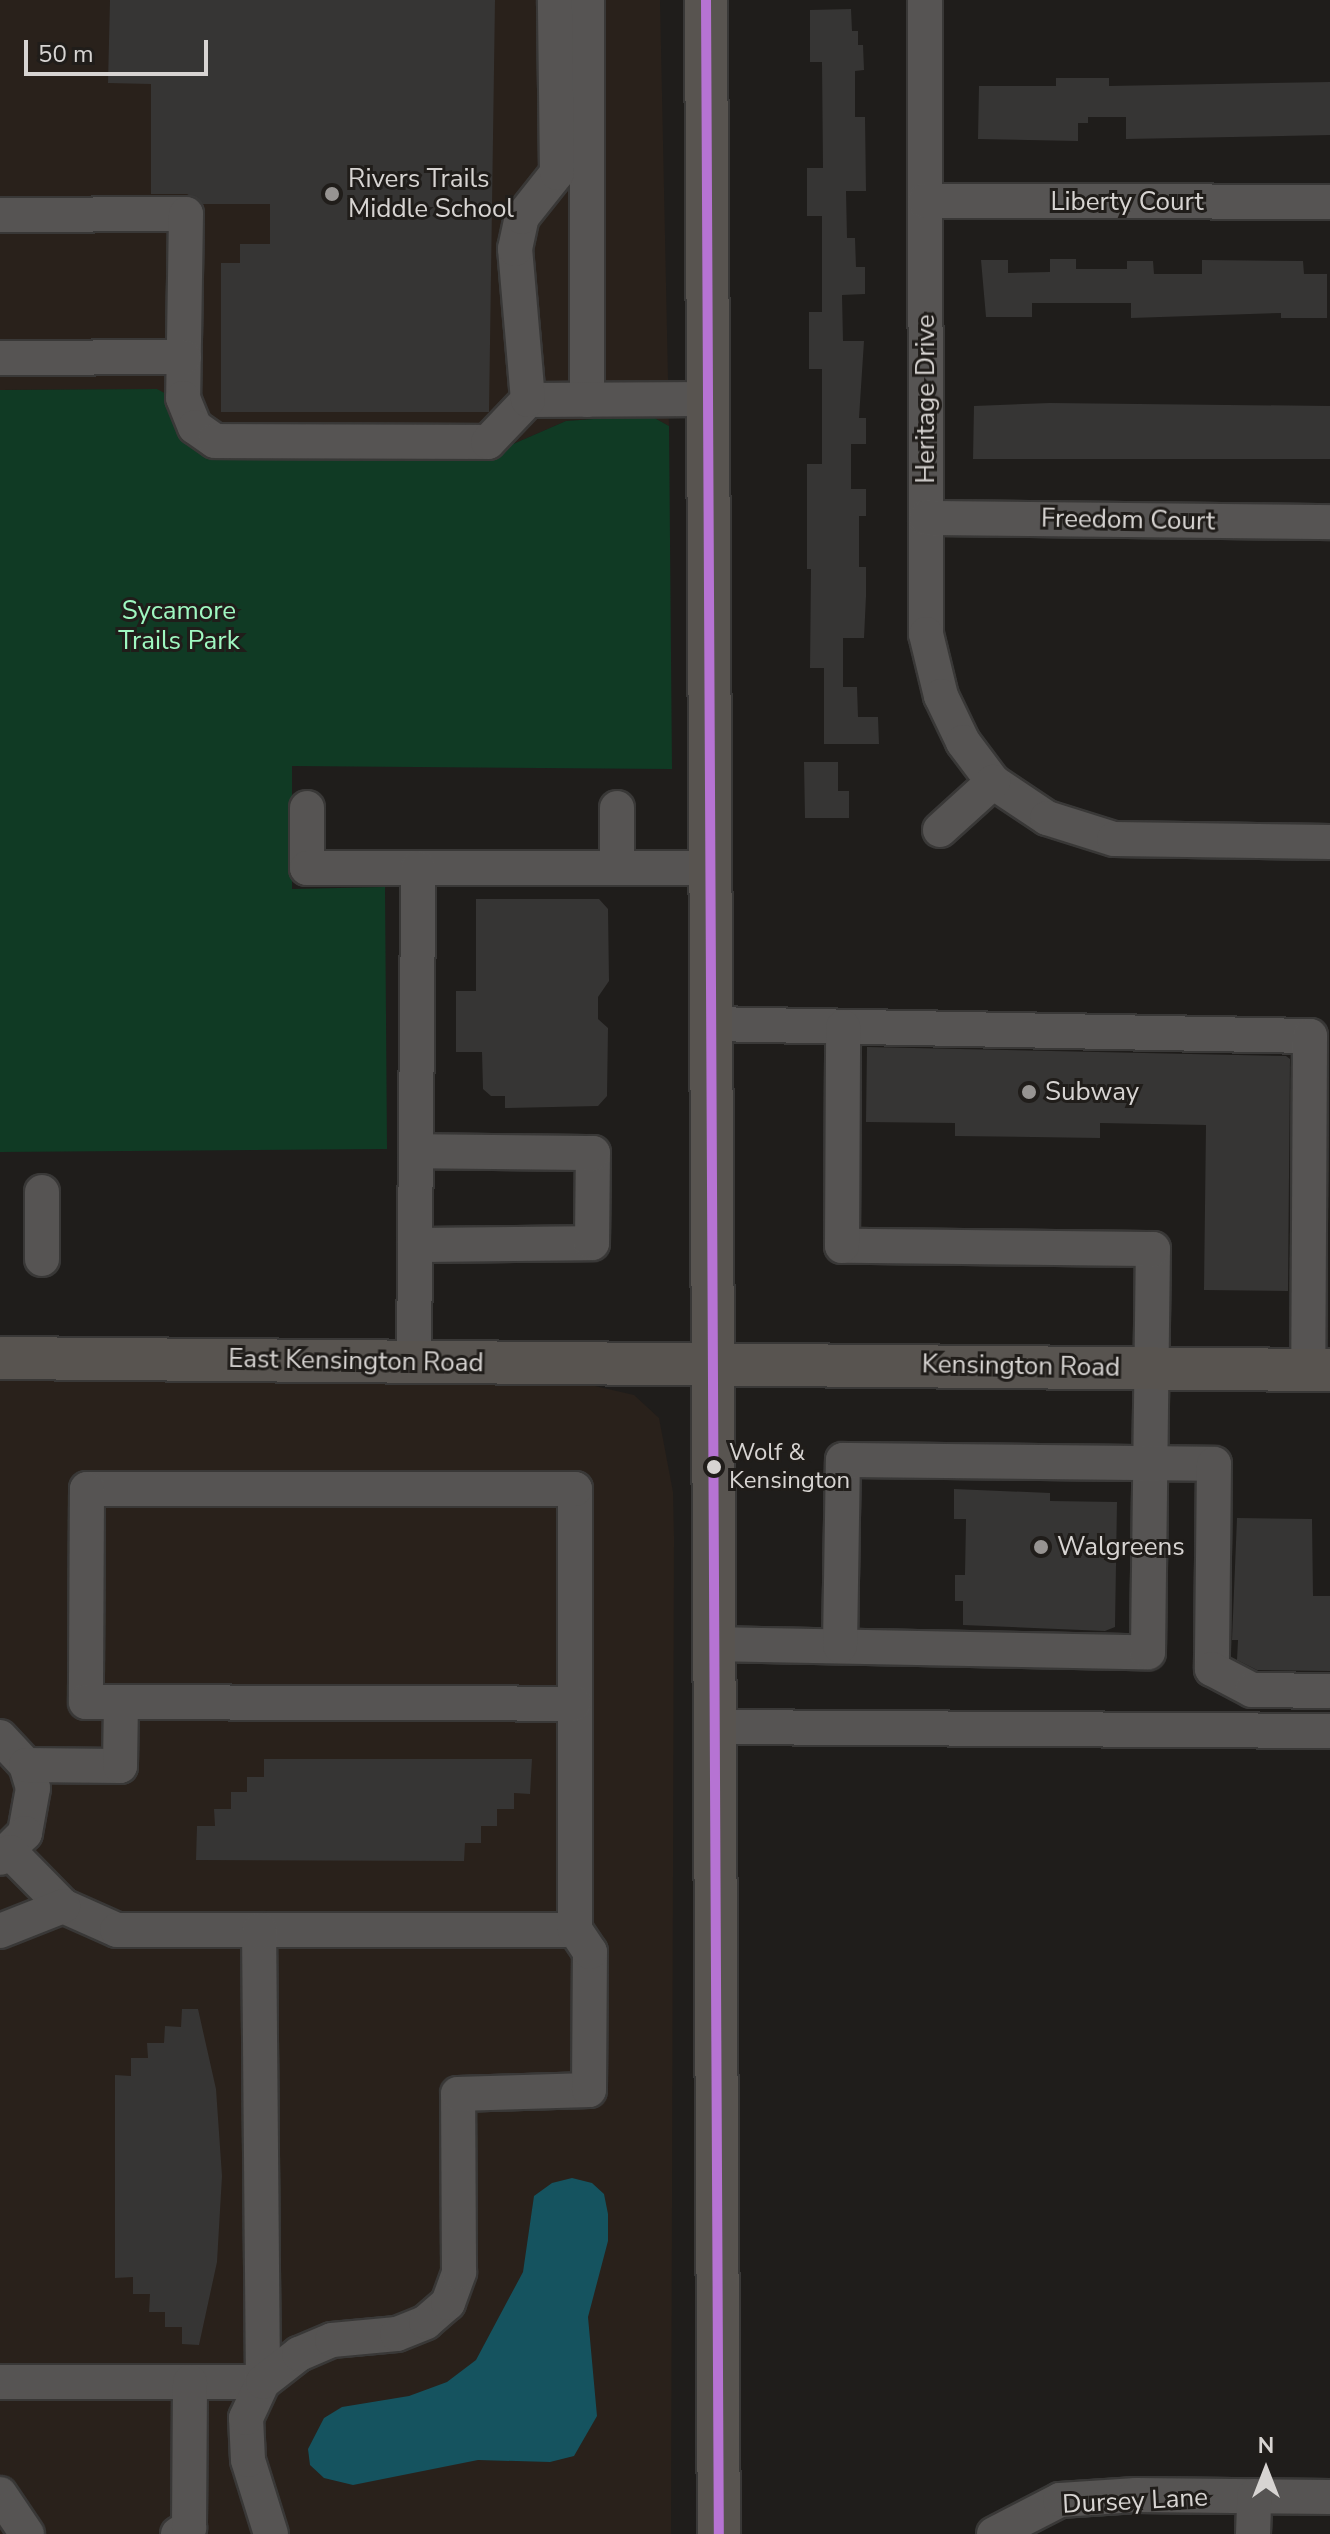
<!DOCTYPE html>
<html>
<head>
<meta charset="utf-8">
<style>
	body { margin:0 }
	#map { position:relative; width:1330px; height:2534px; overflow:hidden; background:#1f1d1b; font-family:"Nunito Sans",sans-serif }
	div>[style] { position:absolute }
	.built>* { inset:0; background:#29211b }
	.green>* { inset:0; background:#103a24 }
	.water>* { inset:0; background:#15535f }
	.building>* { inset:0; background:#363534 }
	.roads { filter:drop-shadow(2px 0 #393837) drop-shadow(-2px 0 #393837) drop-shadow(0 2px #393837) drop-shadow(0 -2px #393837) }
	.minor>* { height:34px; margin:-17px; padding:0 17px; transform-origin:17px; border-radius:17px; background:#565453 }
	.major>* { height:42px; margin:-21px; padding:0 21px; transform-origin:21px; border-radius:21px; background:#585450 }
	.bus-1>* { height:10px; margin:-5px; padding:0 5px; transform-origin:5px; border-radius:5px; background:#b673d3 }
	.dots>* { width:22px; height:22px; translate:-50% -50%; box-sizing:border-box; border:4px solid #201d1a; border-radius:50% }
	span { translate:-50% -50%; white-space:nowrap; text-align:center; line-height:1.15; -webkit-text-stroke:6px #201d1a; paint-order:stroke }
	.bus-label { font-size:24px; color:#d7d4d2 }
	.left { translate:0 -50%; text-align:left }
	.poi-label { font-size:26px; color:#d7d4d2 }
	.street-label { font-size:26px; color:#d7d4d2 }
	.park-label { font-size:26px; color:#9ff8c1 }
	.north { position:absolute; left:1226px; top:2430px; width:80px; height:80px; -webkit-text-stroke:6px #201d1a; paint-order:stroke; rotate:0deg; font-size:22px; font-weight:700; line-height:32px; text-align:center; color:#d7d4d2 }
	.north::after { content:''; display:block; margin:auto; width:28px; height:36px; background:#d7d4d2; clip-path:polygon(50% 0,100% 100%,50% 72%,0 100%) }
	.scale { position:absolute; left:24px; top:40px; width:184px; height:36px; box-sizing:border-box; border:4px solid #d7d4d2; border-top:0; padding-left:10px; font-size:24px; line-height:28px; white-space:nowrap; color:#d7d4d2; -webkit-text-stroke:6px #201d1a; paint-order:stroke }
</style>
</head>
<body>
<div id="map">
	<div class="built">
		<i style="clip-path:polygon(0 0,660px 0,669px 426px,649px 415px,566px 421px,479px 459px,245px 459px,199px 444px,157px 389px,0 390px)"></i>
		<i style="clip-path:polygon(0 1376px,582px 1383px,634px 1395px,659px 1418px,673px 1492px,674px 1537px,671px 2534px,0 2534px)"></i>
	</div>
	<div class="green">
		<i style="clip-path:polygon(157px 389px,168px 395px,199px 444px,245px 459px,479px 459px,566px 421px,649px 415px,669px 426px,672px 769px,292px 766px,292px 889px,385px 887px,387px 1149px,0 1152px,0 390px)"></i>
	</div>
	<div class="water">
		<i style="clip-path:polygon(572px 2178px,592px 2183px,604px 2194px,608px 2214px,608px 2241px,588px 2317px,597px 2416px,574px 2456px,550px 2462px,478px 2460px,353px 2485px,324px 2478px,310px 2465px,308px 2449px,324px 2418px,342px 2407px,409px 2396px,447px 2382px,476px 2360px,523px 2272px,534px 2196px,552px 2183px)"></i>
	</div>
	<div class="building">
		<i style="clip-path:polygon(110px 0,495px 0,489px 412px,221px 412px,221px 263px,240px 263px,240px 244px,270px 244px,270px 204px,203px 204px,187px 194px,151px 194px,151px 84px,108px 83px)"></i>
		<i style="clip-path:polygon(851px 9px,852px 31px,858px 31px,858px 45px,863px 45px,864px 70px,855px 71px,855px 117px,865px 117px,866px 191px,846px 191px,847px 238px,855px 238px,856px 267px,865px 267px,865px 294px,842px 295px,843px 341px,864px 341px,859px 418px,866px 418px,866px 444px,851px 444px,851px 489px,866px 489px,866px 516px,859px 516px,859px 567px,866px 567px,866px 596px,864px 638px,843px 638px,843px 687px,857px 687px,858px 717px,878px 717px,879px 744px,824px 744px,824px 668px,810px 668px,811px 569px,807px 569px,807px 464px,822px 464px,822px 369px,809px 369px,809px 312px,822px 312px,822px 216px,807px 216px,807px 168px,823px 168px,822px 62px,810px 62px,810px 10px)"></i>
		<i style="clip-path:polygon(1056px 78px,1109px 78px,1109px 86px,1330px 82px,1330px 135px,1126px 139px,1126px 117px,1088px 117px,1088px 123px,1078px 123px,1078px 141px,978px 139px,979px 86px,1056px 86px)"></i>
		<i style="clip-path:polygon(1050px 259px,1076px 259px,1076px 269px,1127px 269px,1127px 261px,1153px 261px,1154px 274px,1202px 274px,1202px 260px,1303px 261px,1304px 274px,1327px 274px,1327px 318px,1281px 318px,1281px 313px,1131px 318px,1131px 303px,1032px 303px,1032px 317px,986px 317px,981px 260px,1008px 260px,1008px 273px,1050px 272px)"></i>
		<i style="clip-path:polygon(1050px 403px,1330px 406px,1330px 459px,973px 459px,974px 406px)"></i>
		<i style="clip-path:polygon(804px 762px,838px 762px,838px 791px,849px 791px,849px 818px,805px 818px)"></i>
		<i style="clip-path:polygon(476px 899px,599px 899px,608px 909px,609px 981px,598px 997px,598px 1019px,608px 1028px,607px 1096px,598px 1106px,505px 1108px,505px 1096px,491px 1096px,483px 1089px,482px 1052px,456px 1052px,456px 991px,476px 991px)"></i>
		<i style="clip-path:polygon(867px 1047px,1286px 1056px,1290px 1059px,1288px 1291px,1204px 1290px,1206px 1125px,1100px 1123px,1100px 1138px,955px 1136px,955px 1123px,866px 1122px)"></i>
		<i style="clip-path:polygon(954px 1489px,1050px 1493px,1050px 1501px,1117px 1502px,1115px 1627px,1105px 1631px,963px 1625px,963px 1601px,955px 1601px,955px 1575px,965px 1575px,966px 1519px,954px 1519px)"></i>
		<i style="clip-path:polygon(1237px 1518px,1312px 1519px,1313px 1596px,1330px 1596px,1330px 1671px,1257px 1670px,1237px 1660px,1238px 1640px,1232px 1640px)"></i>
		<i style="clip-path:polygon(264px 1759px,532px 1759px,530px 1794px,514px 1793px,514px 1809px,497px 1809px,497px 1826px,481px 1826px,481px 1843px,465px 1843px,464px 1861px,196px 1860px,197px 1826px,215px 1826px,214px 1809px,231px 1809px,231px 1792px,247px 1792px,247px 1777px,264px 1777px)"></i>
		<i style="clip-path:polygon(182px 2009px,198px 2009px,216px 2089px,222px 2176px,217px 2262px,199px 2345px,182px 2344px,182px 2327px,165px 2327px,165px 2312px,149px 2312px,150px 2294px,133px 2294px,133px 2277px,115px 2278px,115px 2075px,131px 2076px,131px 2058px,148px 2058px,147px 2043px,164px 2043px,165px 2026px,181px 2027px)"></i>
	</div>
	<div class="roads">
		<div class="minor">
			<i style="left:587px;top:0;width:400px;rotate:90deg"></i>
			<i style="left:925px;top:0;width:634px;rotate:89.91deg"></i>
			<i style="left:926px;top:634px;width:64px;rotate:76.4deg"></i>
			<i style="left:941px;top:696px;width:51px;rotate:64.4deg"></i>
			<i style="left:963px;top:742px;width:50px;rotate:53.1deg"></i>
			<i style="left:993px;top:782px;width:65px;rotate:33.7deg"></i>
			<i style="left:1047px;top:818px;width:70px;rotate:17.4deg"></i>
			<i style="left:1114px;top:839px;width:216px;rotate:0.8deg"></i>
			<i style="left:925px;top:201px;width:405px;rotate:0.1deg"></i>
			<i style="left:0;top:215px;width:186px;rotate:-0.3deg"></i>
			<i style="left:186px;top:214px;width:184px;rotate:90.9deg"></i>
			<i style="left:183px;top:398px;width:31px;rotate:68deg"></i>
			<i style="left:195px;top:427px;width:24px;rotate:35deg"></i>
			<i style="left:215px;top:441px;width:273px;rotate:0.2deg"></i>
			<i style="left:488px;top:442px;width:58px;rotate:-46.4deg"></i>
			<i style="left:528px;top:400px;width:180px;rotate:-0.3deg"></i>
			<i style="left:0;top:358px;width:184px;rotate:-0.3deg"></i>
			<i style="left:528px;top:400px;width:152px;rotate:-94.9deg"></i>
			<i style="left:515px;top:249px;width:33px;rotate:-78deg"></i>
			<i style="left:522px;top:217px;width:56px;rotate:-51.5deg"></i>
			<i style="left:557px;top:173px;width:173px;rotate:-90.7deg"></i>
			<i style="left:926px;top:518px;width:404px;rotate:0.6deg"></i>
			<i style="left:307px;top:808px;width:60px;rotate:90deg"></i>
			<i style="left:307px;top:868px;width:404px"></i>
			<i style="left:617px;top:808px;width:60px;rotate:90deg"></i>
			<i style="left:940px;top:830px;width:72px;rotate:-42.2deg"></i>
			<i style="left:711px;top:1024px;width:599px;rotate:1.15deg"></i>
			<i style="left:1310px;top:1036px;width:333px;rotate:90.3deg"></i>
			<i style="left:415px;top:1245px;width:177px;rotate:-0.6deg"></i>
			<i style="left:592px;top:1243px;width:90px;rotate:-89.4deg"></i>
			<i style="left:593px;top:1153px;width:177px;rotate:-179.4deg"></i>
			<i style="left:42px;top:1259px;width:67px;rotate:-90deg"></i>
			<i style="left:414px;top:1361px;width:493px;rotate:-89.5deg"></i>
			<i style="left:714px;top:1644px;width:434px;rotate:1.1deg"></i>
			<i style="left:1148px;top:1652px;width:403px;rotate:-89.3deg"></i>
			<i style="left:1153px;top:1249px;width:311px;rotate:-179.4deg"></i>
			<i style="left:842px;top:1246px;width:219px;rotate:-89.7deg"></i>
			<i style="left:840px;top:1646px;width:186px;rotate:-89.1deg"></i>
			<i style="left:843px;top:1460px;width:371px;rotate:0.6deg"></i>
			<i style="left:1214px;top:1464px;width:205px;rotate:90.6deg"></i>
			<i style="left:1212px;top:1669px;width:45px;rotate:27.7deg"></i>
			<i style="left:1252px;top:1690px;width:78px;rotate:0.7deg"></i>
			<i style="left:715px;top:1727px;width:615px;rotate:0.37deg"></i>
			<i style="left:0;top:1737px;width:38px;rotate:47deg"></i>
			<i style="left:26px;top:1765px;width:24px;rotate:73deg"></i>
			<i style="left:33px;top:1788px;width:46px;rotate:100.1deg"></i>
			<i style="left:25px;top:1833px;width:35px;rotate:135deg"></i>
			<i style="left:26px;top:1765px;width:94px;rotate:0.6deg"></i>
			<i style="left:120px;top:1766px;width:63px;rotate:-89.1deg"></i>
			<i style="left:10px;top:1852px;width:76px;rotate:45.5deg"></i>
			<i style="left:63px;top:1906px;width:59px;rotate:24deg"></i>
			<i style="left:117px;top:1930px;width:458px"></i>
			<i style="left:0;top:1931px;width:68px;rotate:-21.6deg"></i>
			<i style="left:0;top:2382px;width:263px"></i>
			<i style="left:263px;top:2382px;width:452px;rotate:-90.5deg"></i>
			<i style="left:0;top:2494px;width:48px;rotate:56deg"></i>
			<i style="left:178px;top:2534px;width:13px;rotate:-29deg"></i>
			<i style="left:189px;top:2528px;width:146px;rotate:-89.6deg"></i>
			<i style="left:271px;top:2534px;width:77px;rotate:-107.3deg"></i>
			<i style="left:248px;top:2460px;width:42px;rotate:-92.7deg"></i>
			<i style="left:246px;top:2418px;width:40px;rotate:-65deg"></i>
			<i style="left:263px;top:2382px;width:46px;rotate:-37.9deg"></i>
			<i style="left:299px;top:2354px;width:36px;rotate:-23deg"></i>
			<i style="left:332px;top:2340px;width:65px;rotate:-5.3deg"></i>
			<i style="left:397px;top:2334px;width:31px;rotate:-22deg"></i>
			<i style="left:426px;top:2322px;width:29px;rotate:-41deg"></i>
			<i style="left:448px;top:2303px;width:33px;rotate:-70deg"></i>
			<i style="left:459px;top:2272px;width:178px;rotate:-90.3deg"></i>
			<i style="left:458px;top:2094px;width:131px;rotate:-1.7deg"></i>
			<i style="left:589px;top:2090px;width:138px;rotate:-89.6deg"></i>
			<i style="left:590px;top:1952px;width:27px;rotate:-124deg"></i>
			<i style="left:575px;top:1930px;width:441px;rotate:-90deg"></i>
			<i style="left:575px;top:1489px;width:488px;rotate:180deg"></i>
			<i style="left:87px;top:1489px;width:213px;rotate:90.3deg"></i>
			<i style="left:86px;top:1702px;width:488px;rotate:0.2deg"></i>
			<i style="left:994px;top:2534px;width:74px;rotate:-27.3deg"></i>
			<i style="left:1060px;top:2500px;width:76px;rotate:-3.8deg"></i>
			<i style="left:1136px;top:2495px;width:194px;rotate:0.6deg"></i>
			<i style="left:1253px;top:2534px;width:38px;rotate:-88deg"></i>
		</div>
		<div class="major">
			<i style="left:706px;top:0;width:2534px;rotate:89.71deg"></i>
			<i style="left:0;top:1358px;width:1330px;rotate:0.52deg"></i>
		</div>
	</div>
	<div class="bus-1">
		<i style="left:706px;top:0;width:2534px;rotate:89.71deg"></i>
	</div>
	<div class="dots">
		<i style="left:332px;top:194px;background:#979492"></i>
		<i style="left:1029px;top:1092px;background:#979492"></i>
		<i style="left:714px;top:1467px;background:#d7d4d2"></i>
		<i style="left:1041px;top:1547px;background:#979492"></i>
	</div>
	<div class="bus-label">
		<span class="left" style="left:729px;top:1467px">Wolf &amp;<br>Kensington</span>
	</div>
	<div class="poi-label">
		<span class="left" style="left:348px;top:194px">Rivers Trails<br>Middle School</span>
		<span class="left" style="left:1045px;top:1092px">Subway</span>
		<span class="left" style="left:1057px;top:1547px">Walgreens</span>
	</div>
	<div class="street-label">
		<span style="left:1127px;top:202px">Liberty Court</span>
		<span style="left:926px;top:399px;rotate:-90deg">Heritage Drive</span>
		<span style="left:1128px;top:520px;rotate:1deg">Freedom Court</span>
		<span style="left:356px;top:1361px;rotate:1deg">East Kensington Road</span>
		<span style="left:1021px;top:1366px;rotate:1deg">Kensington Road</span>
		<span style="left:1135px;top:2501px;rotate:-3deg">Dursey Lane</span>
	</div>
	<div class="park-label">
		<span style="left:179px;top:626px">Sycamore<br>Trails Park</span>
	</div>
	<div class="north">N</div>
	<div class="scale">50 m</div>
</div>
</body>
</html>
